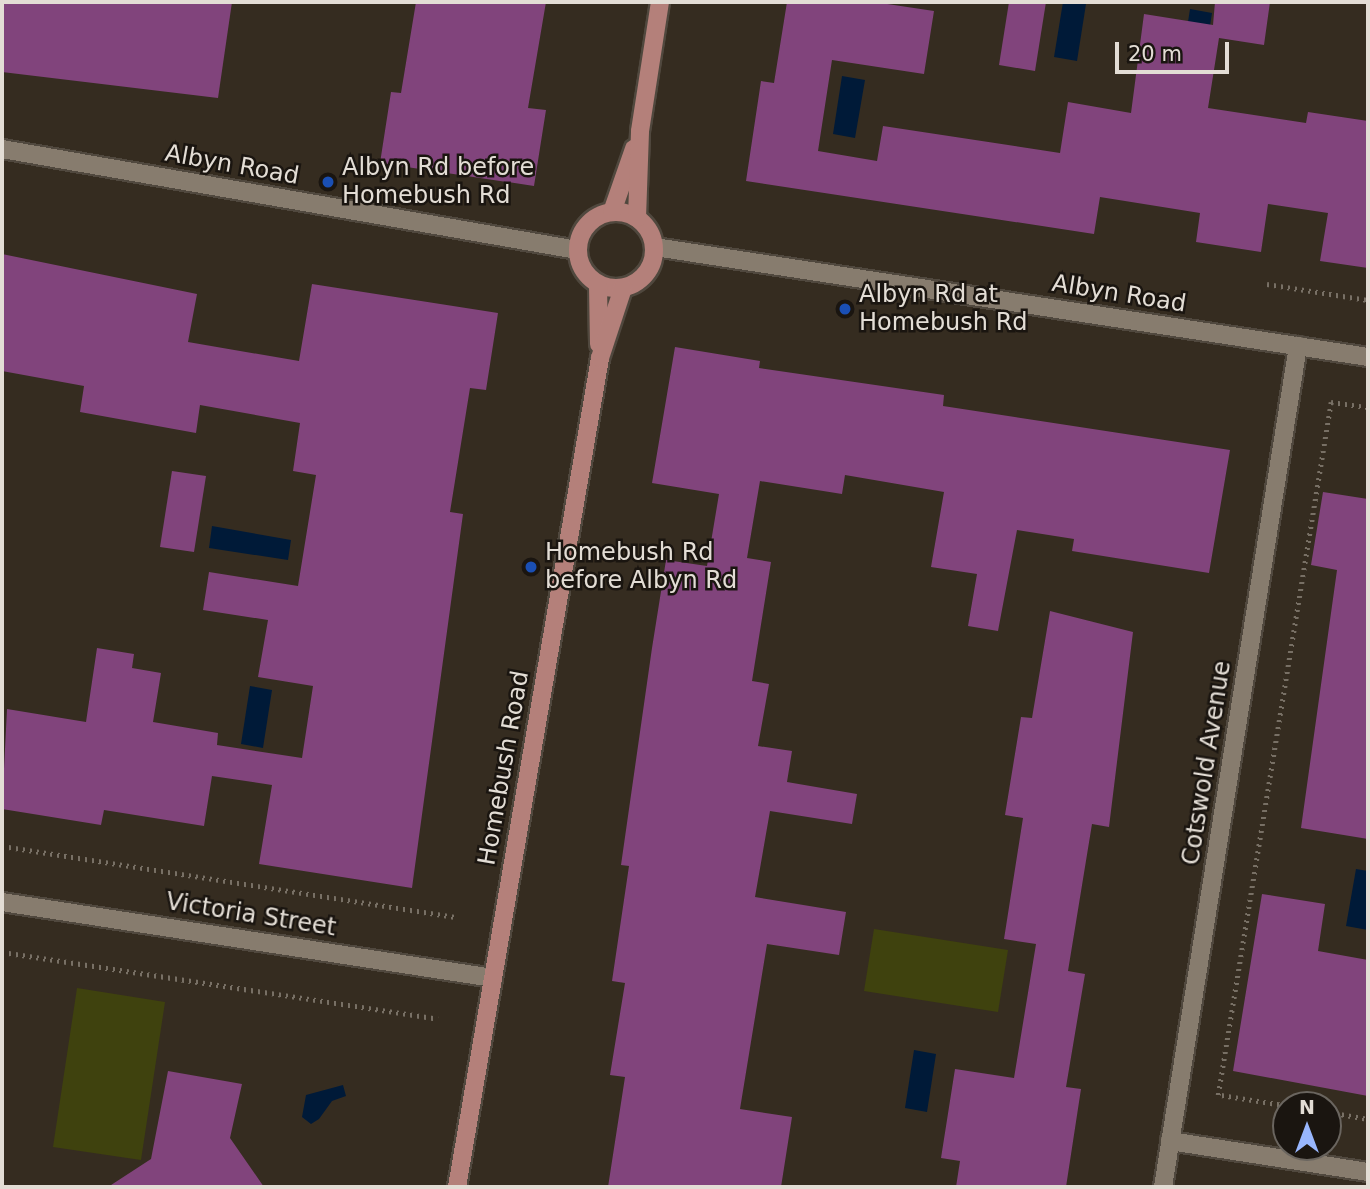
<!DOCTYPE html>
<html>
<head>
<meta charset="utf-8">
<style>
	body { margin:0 }
	#map { position:relative; width:1370px; height:1189px; overflow:hidden; background:#352c20; font-family:"DejaVu Sans",sans-serif }
	div>[style] { position:absolute }
	.green>* { inset:0; background:#3f420e }
	.water>* { inset:0; background:#001a38 }
	.building>* { inset:0; background:#81447c }
	.path>* { height:4.5px; margin-top:-2.25px; transform-origin:0; background:repeating-linear-gradient(90deg,#787065 0 2px,transparent 0 7px) }
	.roads { filter:drop-shadow(2px 0 #50483e) drop-shadow(-2px 0 #50483e) drop-shadow(0 2px #50483e) drop-shadow(0 -2px #50483e) }
	.minor>* { height:18px; margin:-9px; padding:0 9px; transform-origin:9px; border-radius:9px; background:#877c6e }
	.major>* { height:18px; margin:-9px; padding:0 9px; transform-origin:9px; border-radius:9px; background:#b4807a }
	.major>.ring { margin:-9px; padding:0; box-sizing:content-box; background:none; border:18px solid #b4807a; border-radius:50% }
	.dots>* { width:19px; height:19px; translate:-50% -50%; box-sizing:border-box; border:4px solid #1a1510; border-radius:50% }
	span { translate:-50% -50%; white-space:nowrap; text-align:center; line-height:1.15; -webkit-text-stroke:5px #1a1510; paint-order:stroke }
	.street-label { font-size:24px; color:#e3ddd5 }
	.poi-label { font-size:24px; color:#e3ddd5 }
	.left { translate:0 -50%; text-align:left }
	.frame { position:absolute; inset:0; border:4px solid #e3ddd5; pointer-events:none }
	.north { position:absolute; left:1272px; top:1091px; width:70px; height:70px; box-sizing:border-box; background:#1a1510; border:2px solid #6a655f; border-radius:50%; rotate:0deg; font-size:19px; font-weight:700; line-height:28px; text-align:center; color:#e3ddd5 }
	.north::after { content:''; display:block; margin:auto; width:24px; height:32px; background:#98b6fd; clip-path:polygon(50% 0,100% 100%,50% 72%,0 100%) }
	.scale { position:absolute; left:1115px; top:42px; width:114px; height:32px; box-sizing:border-box; border:4px solid #e3ddd5; border-top:0; padding-left:9px; font-size:21px; line-height:24px; white-space:nowrap; color:#e3ddd5; -webkit-text-stroke:5px #1a1510; paint-order:stroke }
</style>
</head>
<body>
<div id="map">
	<div class="green">
		<i style="clip-path:polygon(874px 929px,1008px 950px,998px 1012px,864px 991px)"></i>
		<i style="clip-path:polygon(77px 988px,165px 1002px,141px 1160px,53px 1147px)"></i>
	</div>
	<div class="water">
		<i style="clip-path:polygon(1063px 2px,1086px 4px,1077px 61px,1054px 57px)"></i>
		<i style="clip-path:polygon(1190px 9px,1212px 13px,1203px 71px,1181px 67px)"></i>
		<i style="clip-path:polygon(842px 76px,865px 80px,855px 138px,833px 134px)"></i>
		<i style="clip-path:polygon(212px 526px,291px 540px,288px 560px,209px 548px)"></i>
		<i style="clip-path:polygon(250px 686px,272px 690px,263px 748px,241px 744px)"></i>
		<i style="clip-path:polygon(1356px 869px,1368px 871px,1368px 930px,1346px 926px)"></i>
		<i style="clip-path:polygon(914px 1050px,936px 1054px,927px 1112px,905px 1108px)"></i>
		<i style="clip-path:polygon(343px 1085px,346px 1096px,332px 1101px,319px 1119px,311px 1124px,302px 1117px,306px 1095px)"></i>
	</div>
	<div class="building">
		<i style="clip-path:polygon(2px 2px,232px 2px,218px 98px,2px 72px)"></i>
		<i style="clip-path:polygon(416px 2px,546px 2px,528px 108px,546px 110px,534px 186px,380px 163px,391px 92px,401px 93px)"></i>
		<i style="clip-path:polygon(787px 2px,874px 2px,934px 11px,924px 74px,832px 60px,818px 151px,877px 161px,883px 126px,1060px 153px,1068px 102px,1131px 113px,1144px 14px,1213px 25px,1215px 2px,1270px 2px,1264px 45px,1219px 38px,1208px 108px,1306px 123px,1308px 112px,1368px 121px,1368px 268px,1320px 261px,1328px 213px,1268px 204px,1261px 252px,1196px 242px,1200px 213px,1100px 197px,1094px 234px,746px 181px,761px 81px,774px 83px)"></i>
		<i style="clip-path:polygon(1009px 2px,1046px 2px,1035px 71px,999px 65px)"></i>
		<i style="clip-path:polygon(2px 254px,197px 294px,188px 342px,299px 361px,312px 284px,498px 313px,486px 390px,470px 388px,450px 512px,463px 514px,412px 888px,259px 864px,272px 785px,212px 776px,204px 826px,104px 810px,101px 825px,2px 809px,7px 709px,86px 722px,97px 648px,134px 654px,132px 668px,161px 673px,153px 722px,218px 733px,217px 745px,302px 758px,313px 686px,258px 677px,268px 620px,203px 610px,209px 572px,298px 586px,316px 475px,293px 471px,300px 423px,200px 405px,196px 433px,80px 412px,84px 386px,2px 371px)"></i>
		<i style="clip-path:polygon(675px 347px,760px 361px,759px 368px,944px 395px,943px 406px,1230px 450px,1209px 573px,1072px 551px,1074px 539px,1017px 530px,998px 631px,968px 626px,977px 574px,931px 567px,944px 492px,845px 475px,842px 494px,760px 481px,747px 558px,771px 562px,752px 681px,769px 684px,758px 746px,792px 751px,787px 782px,857px 794px,852px 824px,770px 811px,755px 897px,846px 912px,839px 955px,767px 944px,740px 1109px,792px 1117px,781px 1187px,608px 1187px,625px 1077px,610px 1075px,625px 983px,612px 981px,629px 866px,621px 865px,652px 648px,666px 560px,707px 566px,719px 494px,652px 483px)"></i>
		<i style="clip-path:polygon(172px 471px,206px 476px,194px 552px,160px 547px)"></i>
		<i style="clip-path:polygon(1323px 492px,1368px 499px,1368px 839px,1301px 828px,1337px 570px,1311px 565px)"></i>
		<i style="clip-path:polygon(1050px 611px,1133px 632px,1109px 827px,1092px 824px,1068px 971px,1085px 974px,1066px 1087px,1081px 1089px,1066px 1187px,956px 1187px,960px 1161px,941px 1158px,955px 1069px,1014px 1078px,1036px 944px,1004px 939px,1023px 818px,1005px 815px,1021px 717px,1032px 718px)"></i>
		<i style="clip-path:polygon(1262px 894px,1325px 904px,1318px 951px,1368px 960px,1368px 1096px,1233px 1071px)"></i>
		<i style="clip-path:polygon(168px 1071px,242px 1084px,230px 1138px,264px 1187px,108px 1187px,151px 1159px)"></i>
	</div>
	<div class="path">
		<i style="left:1267px;top:284px;width:102px;rotate:9deg"></i>
		<i style="left:2px;top:846px;width:459px;rotate:8.9deg"></i>
		<i style="left:2px;top:952px;width:441px;rotate:8.7deg"></i>
		<i style="left:1286px;top:1106px;width:69px;rotate:-170.8deg"></i>
		<i style="left:1218px;top:1095px;width:702px;rotate:-80.74deg"></i>
		<i style="left:1331px;top:402px;width:37px;rotate:8deg"></i>
		<i style="left:1328px;top:1112px;width:41px;rotate:9.9deg"></i>
	</div>
	<div class="roads">
		<div class="minor">
			<i style="left:2px;top:149px;width:584px;rotate:9.96deg"></i>
			<i style="left:655px;top:247px;width:721px;rotate:8.77deg"></i>
			<i style="left:2px;top:902px;width:497px;rotate:8.8deg"></i>
			<i style="left:1170px;top:1141px;width:200px;rotate:8.9deg"></i>
			<i style="left:1163px;top:1187px;width:852px;rotate:-80.88deg"></i>
		</div>
		<div class="major">
			<i class="ring" style="left:578px;top:212px;width:58px;height:58px"></i>
			<i style="left:612px;top:212px;width:67px;rotate:-70.8deg"></i>
			<i style="left:637px;top:218px;width:87px;rotate:-88deg"></i>
			<i style="left:640px;top:131px;width:131px;rotate:-81.2deg"></i>
			<i style="left:598px;top:285px;width:59px;rotate:89deg"></i>
			<i style="left:457px;top:1187px;width:841px;rotate:-80.21deg"></i>
			<i style="left:600px;top:358px;width:74px;rotate:-71.8deg"></i>
		</div>
	</div>
	<div class="dots">
		<i style="left:328px;top:182px;background:#1a4fb4"></i>
		<i style="left:845px;top:309px;background:#1a4fb4"></i>
		<i style="left:531px;top:567px;background:#1a4fb4"></i>
	</div>
	<div class="street-label">
		<span style="left:232px;top:165px;rotate:10deg">Albyn Road</span>
		<span style="left:1119px;top:294px;rotate:9deg">Albyn Road</span>
		<span style="left:1207px;top:763px;rotate:-81deg">Cotswold Avenue</span>
		<span style="left:504px;top:768px;rotate:-80deg">Homebush Road</span>
		<span style="left:251px;top:915px;rotate:9deg">Victoria Street</span>
	</div>
	<div class="poi-label">
		<span class="left" style="left:342px;top:182px">Albyn Rd before<br>Homebush Rd</span>
		<span class="left" style="left:859px;top:309px">Albyn Rd at<br>Homebush Rd</span>
		<span class="left" style="left:545px;top:567px">Homebush Rd<br>before Albyn Rd</span>
	</div>
	<div class="frame"></div>
	<div class="north">N</div>
	<div class="scale">20 m</div>
</div>
</body>
</html>
